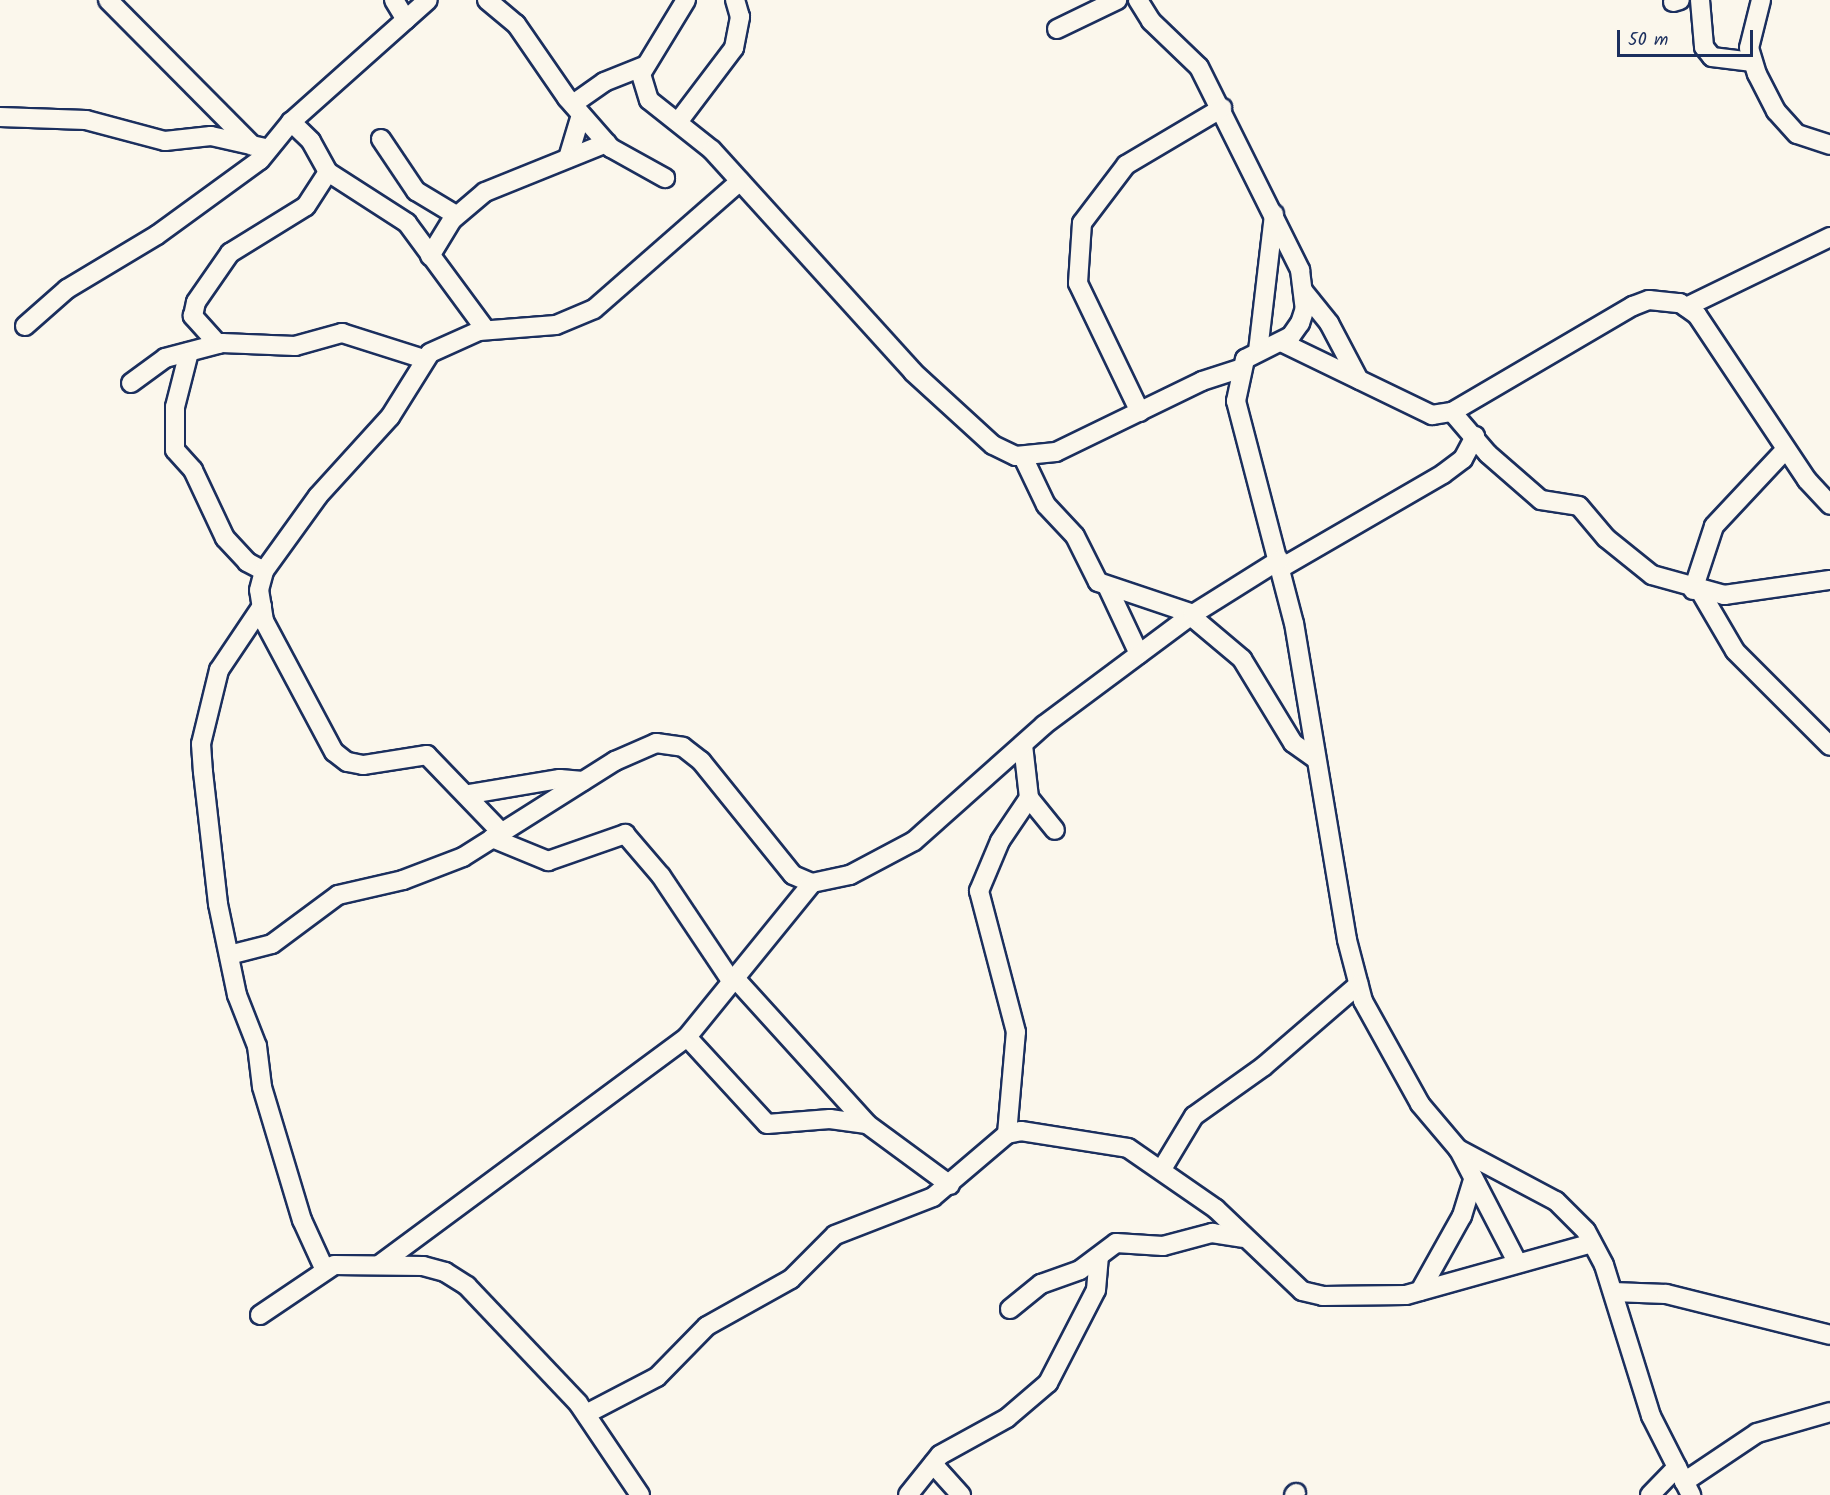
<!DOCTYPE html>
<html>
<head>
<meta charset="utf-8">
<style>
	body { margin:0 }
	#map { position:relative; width:1830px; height:1495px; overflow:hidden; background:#fbf7ec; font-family:Kalam,sans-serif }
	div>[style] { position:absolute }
	.roads { filter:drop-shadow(2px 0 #1b2f5e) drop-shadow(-2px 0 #1b2f5e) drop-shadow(0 2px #1b2f5e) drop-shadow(0 -2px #1b2f5e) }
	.street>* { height:18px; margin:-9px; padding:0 9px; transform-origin:9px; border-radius:9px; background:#fbf7ec }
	span { translate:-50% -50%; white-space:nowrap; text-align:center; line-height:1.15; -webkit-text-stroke:5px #fbf7ec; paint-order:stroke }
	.scale { position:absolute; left:1617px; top:30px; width:136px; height:27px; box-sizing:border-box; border:3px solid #1b2f5e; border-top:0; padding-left:8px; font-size:18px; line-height:21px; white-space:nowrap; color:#1b2f5e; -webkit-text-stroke:4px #fbf7ec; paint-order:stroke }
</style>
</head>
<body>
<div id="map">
	<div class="roads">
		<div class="street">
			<i style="left:108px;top:0;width:206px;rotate:45.2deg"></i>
			<i style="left:394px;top:0;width:23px;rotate:59deg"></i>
			<i style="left:487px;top:0;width:38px;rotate:40deg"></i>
			<i style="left:516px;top:24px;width:90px;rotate:55.4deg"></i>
			<i style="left:567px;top:98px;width:67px;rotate:48.7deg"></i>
			<i style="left:611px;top:148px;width:62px;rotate:29.1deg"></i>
			<i style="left:686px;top:0;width:87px;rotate:121.3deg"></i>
			<i style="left:641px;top:74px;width:27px;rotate:73deg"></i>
			<i style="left:649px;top:100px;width:80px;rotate:38.4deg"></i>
			<i style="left:712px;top:150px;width:299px;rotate:47.8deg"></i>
			<i style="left:913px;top:372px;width:108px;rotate:42.4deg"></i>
			<i style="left:993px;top:445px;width:25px;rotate:26deg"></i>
			<i style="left:1016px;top:456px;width:40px;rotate:-5.7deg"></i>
			<i style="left:1056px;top:452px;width:162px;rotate:-25.9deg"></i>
			<i style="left:1202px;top:381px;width:39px;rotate:-18deg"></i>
			<i style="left:1138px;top:0;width:25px;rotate:58deg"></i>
			<i style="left:1151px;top:21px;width:66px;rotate:43.8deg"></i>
			<i style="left:1199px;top:67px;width:227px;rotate:63.5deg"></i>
			<i style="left:1300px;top:270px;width:38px;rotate:83deg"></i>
			<i style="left:1305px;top:308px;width:16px;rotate:108deg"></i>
			<i style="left:1300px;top:323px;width:16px;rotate:125deg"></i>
			<i style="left:1291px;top:336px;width:51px;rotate:153.4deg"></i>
			<i style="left:1245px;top:359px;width:43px;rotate:102.1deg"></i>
			<i style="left:1236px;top:401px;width:229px;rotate:75.4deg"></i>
			<i style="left:1294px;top:623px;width:321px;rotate:80.5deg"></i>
			<i style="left:1347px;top:940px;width:63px;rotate:75.3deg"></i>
			<i style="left:1363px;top:1001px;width:118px;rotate:61deg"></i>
			<i style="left:1420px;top:1104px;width:59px;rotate:49.8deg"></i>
			<i style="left:1458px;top:1149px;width:111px;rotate:28deg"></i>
			<i style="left:1556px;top:1201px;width:42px;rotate:45deg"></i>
			<i style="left:1586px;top:1231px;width:38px;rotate:62deg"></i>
			<i style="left:1604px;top:1265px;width:158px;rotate:72.7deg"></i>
			<i style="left:1651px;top:1416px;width:89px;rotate:63.1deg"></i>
			<i style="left:1700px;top:0;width:47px;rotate:85.1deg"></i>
			<i style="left:1704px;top:47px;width:13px;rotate:51deg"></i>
			<i style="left:1712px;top:57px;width:41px;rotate:7deg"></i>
			<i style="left:1761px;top:0;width:49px;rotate:104deg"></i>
			<i style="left:1749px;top:48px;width:27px;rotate:73deg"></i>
			<i style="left:1757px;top:74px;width:42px;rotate:62.8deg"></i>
			<i style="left:1776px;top:111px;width:31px;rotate:48deg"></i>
			<i style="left:1797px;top:134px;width:35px;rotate:18deg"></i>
			<i style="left:1673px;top:2px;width:7px;rotate:-16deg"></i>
			<i style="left:1057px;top:29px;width:67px;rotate:-25.8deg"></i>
			<i style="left:573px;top:104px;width:38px;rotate:-35deg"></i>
			<i style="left:604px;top:82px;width:43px;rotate:-21.8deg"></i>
			<i style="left:0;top:117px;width:86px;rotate:2deg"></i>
			<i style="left:86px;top:120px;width:82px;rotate:14.9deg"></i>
			<i style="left:165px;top:141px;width:46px;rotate:-6.2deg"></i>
			<i style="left:211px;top:136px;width:59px;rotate:12.6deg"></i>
			<i style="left:678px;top:122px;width:93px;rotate:-52.9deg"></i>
			<i style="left:734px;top:48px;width:32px;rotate:-79deg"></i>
			<i style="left:740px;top:17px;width:18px;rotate:-106deg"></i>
			<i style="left:381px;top:139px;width:63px;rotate:56.1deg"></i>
			<i style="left:416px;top:191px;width:47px;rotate:31deg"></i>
			<i style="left:568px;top:158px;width:45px;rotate:-73.2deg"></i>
			<i style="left:328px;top:172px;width:94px;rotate:32.8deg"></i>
			<i style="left:407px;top:223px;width:133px;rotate:53.6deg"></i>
			<i style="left:430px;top:256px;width:42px;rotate:-58.6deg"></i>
			<i style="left:452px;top:220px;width:43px;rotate:-40.3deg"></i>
			<i style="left:485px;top:192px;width:131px;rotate:-22deg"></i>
			<i style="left:1304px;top:292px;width:40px;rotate:51deg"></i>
			<i style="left:1329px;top:323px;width:64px;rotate:62.2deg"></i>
			<i style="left:1686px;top:307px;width:160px;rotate:-25.9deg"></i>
			<i style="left:25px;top:326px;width:56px;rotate:-41.4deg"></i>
			<i style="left:67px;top:289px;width:105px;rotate:-31deg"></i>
			<i style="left:157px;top:235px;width:127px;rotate:-36.1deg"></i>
			<i style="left:260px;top:160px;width:49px;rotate:-50.8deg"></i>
			<i style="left:291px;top:122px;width:183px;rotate:-41.7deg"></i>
			<i style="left:1281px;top:342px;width:168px;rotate:25.8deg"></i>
			<i style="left:1432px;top:415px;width:20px;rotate:-9deg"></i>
			<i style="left:1452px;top:412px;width:210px;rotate:-30.4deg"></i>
			<i style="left:1633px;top:306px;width:17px;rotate:-21deg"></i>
			<i style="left:1649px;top:300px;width:31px;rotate:6deg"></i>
			<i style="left:1680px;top:303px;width:21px;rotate:35deg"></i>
			<i style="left:1697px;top:315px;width:198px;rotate:56.3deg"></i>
			<i style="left:1807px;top:480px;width:34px;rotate:47deg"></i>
			<i style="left:218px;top:344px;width:38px;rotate:-132deg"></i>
			<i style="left:193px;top:316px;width:14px;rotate:-78deg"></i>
			<i style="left:196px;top:302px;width:60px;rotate:-55.2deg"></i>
			<i style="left:230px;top:253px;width:89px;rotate:-31.7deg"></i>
			<i style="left:306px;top:206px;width:40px;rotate:-57.1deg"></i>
			<i style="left:328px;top:172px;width:35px;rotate:-119deg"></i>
			<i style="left:311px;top:141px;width:28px;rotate:-136deg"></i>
			<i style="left:1258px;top:351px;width:138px;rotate:-83.3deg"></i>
			<i style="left:189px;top:352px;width:57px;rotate:104.3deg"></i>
			<i style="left:175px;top:407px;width:43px;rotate:90deg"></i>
			<i style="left:175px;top:450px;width:27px;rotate:48deg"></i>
			<i style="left:193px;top:470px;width:75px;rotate:64.8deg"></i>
			<i style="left:225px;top:538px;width:33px;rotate:47deg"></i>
			<i style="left:247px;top:562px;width:19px;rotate:28deg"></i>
			<i style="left:131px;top:383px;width:42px;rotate:-36.3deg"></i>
			<i style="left:165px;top:358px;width:59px;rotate:-14.7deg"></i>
			<i style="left:222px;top:343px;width:73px;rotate:2.4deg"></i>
			<i style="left:295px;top:346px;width:49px;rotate:-15.5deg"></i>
			<i style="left:342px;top:333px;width:86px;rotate:17.6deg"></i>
			<i style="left:1140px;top:412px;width:143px;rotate:-115.7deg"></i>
			<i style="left:1078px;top:283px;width:60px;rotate:-86.2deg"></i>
			<i style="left:1082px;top:223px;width:73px;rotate:-52.8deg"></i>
			<i style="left:1126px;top:165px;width:112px;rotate:-30.7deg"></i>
			<i style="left:1452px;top:412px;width:55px;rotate:49.4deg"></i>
			<i style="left:1488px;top:454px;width:70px;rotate:41deg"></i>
			<i style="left:1541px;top:500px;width:38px;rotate:9deg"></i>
			<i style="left:1579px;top:506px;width:42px;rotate:49.8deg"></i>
			<i style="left:1606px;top:538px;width:59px;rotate:38.8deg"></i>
			<i style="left:1652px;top:575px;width:75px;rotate:15.5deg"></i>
			<i style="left:1724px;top:595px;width:107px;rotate:-8.1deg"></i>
			<i style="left:1023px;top:457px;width:53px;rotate:64.4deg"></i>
			<i style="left:1046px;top:505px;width:42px;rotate:46.9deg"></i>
			<i style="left:1075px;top:536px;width:51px;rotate:63.4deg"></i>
			<i style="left:1098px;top:582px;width:100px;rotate:18.6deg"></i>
			<i style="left:1281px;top:568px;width:187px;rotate:-30.1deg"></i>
			<i style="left:1443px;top:474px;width:25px;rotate:-37deg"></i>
			<i style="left:1463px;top:459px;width:26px;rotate:-62deg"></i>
			<i style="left:1108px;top:588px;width:73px;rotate:64.8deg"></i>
			<i style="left:1693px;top:590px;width:67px;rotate:-71.8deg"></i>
			<i style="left:1714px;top:526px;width:105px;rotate:-46.9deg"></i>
			<i style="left:1700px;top:591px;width:69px;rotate:59.7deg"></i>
			<i style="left:1735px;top:651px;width:134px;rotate:45deg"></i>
			<i style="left:262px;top:606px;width:77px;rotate:123.9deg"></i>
			<i style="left:219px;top:670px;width:76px;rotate:103.7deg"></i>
			<i style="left:201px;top:744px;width:28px;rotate:86deg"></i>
			<i style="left:203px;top:772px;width:133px;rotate:83.5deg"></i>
			<i style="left:218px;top:904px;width:93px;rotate:78.2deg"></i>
			<i style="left:237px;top:995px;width:55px;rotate:68.6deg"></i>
			<i style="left:257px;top:1046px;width:41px;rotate:83deg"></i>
			<i style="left:262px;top:1087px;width:139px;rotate:73.3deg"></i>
			<i style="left:302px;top:1220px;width:53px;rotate:65.4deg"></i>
			<i style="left:1191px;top:616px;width:67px;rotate:40.1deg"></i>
			<i style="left:1242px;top:659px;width:98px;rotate:58.7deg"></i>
			<i style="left:1293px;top:743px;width:28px;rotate:35deg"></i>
			<i style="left:1023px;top:745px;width:53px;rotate:83.5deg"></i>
			<i style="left:1029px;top:798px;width:41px;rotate:50.9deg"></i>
			<i style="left:470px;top:794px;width:91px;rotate:-9.5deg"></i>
			<i style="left:560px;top:779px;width:23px;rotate:5deg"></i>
			<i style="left:501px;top:832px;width:107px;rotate:-133.9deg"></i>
			<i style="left:427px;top:755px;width:65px;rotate:171.1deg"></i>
			<i style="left:363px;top:765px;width:16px;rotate:-169deg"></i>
			<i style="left:347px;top:762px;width:16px;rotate:-142deg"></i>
			<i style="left:334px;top:752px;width:149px;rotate:-118.1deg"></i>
			<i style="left:264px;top:621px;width:31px;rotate:-99deg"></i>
			<i style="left:259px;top:590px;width:20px;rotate:-75deg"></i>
			<i style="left:264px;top:571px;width:92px;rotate:-54.2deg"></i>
			<i style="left:318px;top:496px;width:107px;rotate:-47.7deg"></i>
			<i style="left:390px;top:417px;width:75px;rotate:-58deg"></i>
			<i style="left:430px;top:353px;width:54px;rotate:-24.2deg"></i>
			<i style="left:479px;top:331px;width:77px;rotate:-4.5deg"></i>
			<i style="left:556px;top:325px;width:41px;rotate:-22.8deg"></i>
			<i style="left:594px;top:309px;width:194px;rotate:-41.2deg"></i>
			<i style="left:492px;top:838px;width:61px;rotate:22.3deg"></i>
			<i style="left:548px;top:861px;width:82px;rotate:-19.3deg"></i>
			<i style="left:625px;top:834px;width:55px;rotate:49.4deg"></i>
			<i style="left:661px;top:876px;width:124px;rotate:56.2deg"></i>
			<i style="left:229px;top:955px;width:44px;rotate:-14.3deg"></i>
			<i style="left:272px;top:944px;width:82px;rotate:-36.6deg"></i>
			<i style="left:338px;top:895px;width:67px;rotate:-13deg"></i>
			<i style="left:403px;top:880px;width:64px;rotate:-21deg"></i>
			<i style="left:463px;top:857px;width:180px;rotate:-32.3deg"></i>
			<i style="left:615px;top:761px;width:45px;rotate:-23.7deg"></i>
			<i style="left:656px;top:743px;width:27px;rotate:8deg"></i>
			<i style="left:683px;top:747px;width:23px;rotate:38deg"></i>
			<i style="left:701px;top:761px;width:146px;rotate:51.1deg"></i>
			<i style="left:793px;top:875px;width:21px;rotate:23deg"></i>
			<i style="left:812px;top:883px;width:39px;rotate:-12deg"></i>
			<i style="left:850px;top:875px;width:72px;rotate:-28deg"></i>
			<i style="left:914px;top:841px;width:174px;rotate:-41.7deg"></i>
			<i style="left:1044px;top:725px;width:186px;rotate:-36.7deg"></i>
			<i style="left:1193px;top:614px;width:102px;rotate:-32.1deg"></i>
			<i style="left:733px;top:976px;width:200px;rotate:47.8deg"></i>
			<i style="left:867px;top:1124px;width:103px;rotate:36.3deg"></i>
			<i style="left:687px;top:1037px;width:118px;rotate:47.4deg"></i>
			<i style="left:767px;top:1124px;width:63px;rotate:-4.5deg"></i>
			<i style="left:830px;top:1119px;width:37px;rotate:8deg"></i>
			<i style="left:1007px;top:1134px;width:102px;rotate:-85deg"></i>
			<i style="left:1016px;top:1032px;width:146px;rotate:-104.7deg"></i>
			<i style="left:979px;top:891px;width:54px;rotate:-67.2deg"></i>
			<i style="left:1000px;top:841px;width:52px;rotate:-56deg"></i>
			<i style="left:1459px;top:1150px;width:126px;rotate:62.6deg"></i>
			<i style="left:1162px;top:1169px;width:62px;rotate:-58.9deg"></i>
			<i style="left:1194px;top:1116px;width:86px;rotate:-35.5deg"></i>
			<i style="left:1264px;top:1066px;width:125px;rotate:-40.8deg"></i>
			<i style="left:379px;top:1265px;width:383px;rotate:-36.5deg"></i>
			<i style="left:687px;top:1037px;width:198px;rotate:-50.9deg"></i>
			<i style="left:1420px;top:1291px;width:86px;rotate:-60.8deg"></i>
			<i style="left:1462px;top:1216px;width:37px;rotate:-73deg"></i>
			<i style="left:1613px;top:1292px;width:53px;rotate:2.2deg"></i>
			<i style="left:1666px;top:1294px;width:169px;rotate:14deg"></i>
			<i style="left:1010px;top:1309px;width:40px;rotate:-39deg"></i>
			<i style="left:1041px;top:1284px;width:41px;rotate:-19.7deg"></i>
			<i style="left:1080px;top:1270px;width:45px;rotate:-36.9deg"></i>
			<i style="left:1116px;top:1243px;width:47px;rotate:3.7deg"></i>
			<i style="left:1163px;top:1246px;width:51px;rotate:-14.9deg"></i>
			<i style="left:1212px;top:1233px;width:31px;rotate:9deg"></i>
			<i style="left:260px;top:1315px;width:89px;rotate:-34deg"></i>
			<i style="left:334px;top:1265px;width:89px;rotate:0.6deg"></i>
			<i style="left:423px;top:1266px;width:23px;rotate:15deg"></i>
			<i style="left:445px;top:1272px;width:26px;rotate:32deg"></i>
			<i style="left:467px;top:1286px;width:161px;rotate:46.5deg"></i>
			<i style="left:578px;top:1403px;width:111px;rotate:56deg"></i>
			<i style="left:586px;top:1414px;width:80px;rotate:-27.5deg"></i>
			<i style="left:657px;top:1377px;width:71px;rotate:-45.6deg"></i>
			<i style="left:707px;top:1326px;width:96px;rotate:-29.2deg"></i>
			<i style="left:791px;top:1279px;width:62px;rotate:-45deg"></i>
			<i style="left:835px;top:1235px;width:105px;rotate:-21.2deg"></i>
			<i style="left:933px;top:1197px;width:97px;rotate:-40.4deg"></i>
			<i style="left:1007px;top:1134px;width:14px;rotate:-12deg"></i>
			<i style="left:1021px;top:1131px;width:108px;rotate:9deg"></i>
			<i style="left:1128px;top:1148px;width:107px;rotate:34.7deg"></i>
			<i style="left:1216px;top:1209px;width:119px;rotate:43.6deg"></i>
			<i style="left:1302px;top:1291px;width:22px;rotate:13deg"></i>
			<i style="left:1323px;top:1296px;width:83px;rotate:-0.7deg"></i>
			<i style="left:1406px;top:1295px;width:193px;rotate:-15.6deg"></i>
			<i style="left:933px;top:1464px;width:42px;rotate:47.9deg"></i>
			<i style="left:1684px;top:1482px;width:88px;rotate:-33.9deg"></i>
			<i style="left:1757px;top:1433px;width:76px;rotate:-16deg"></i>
			<i style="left:908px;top:1495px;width:51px;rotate:-51.3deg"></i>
			<i style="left:940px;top:1455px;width:77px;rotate:-28.9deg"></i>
			<i style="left:1007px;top:1418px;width:54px;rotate:-40.5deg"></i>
			<i style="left:1048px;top:1383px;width:105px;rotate:-62.7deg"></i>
			<i style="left:1096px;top:1290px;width:33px;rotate:-85deg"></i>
			<i style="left:1294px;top:1495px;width:3px;rotate:-45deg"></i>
			<i style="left:1650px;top:1495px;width:39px;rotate:-46deg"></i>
		</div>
	</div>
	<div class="scale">50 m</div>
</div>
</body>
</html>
